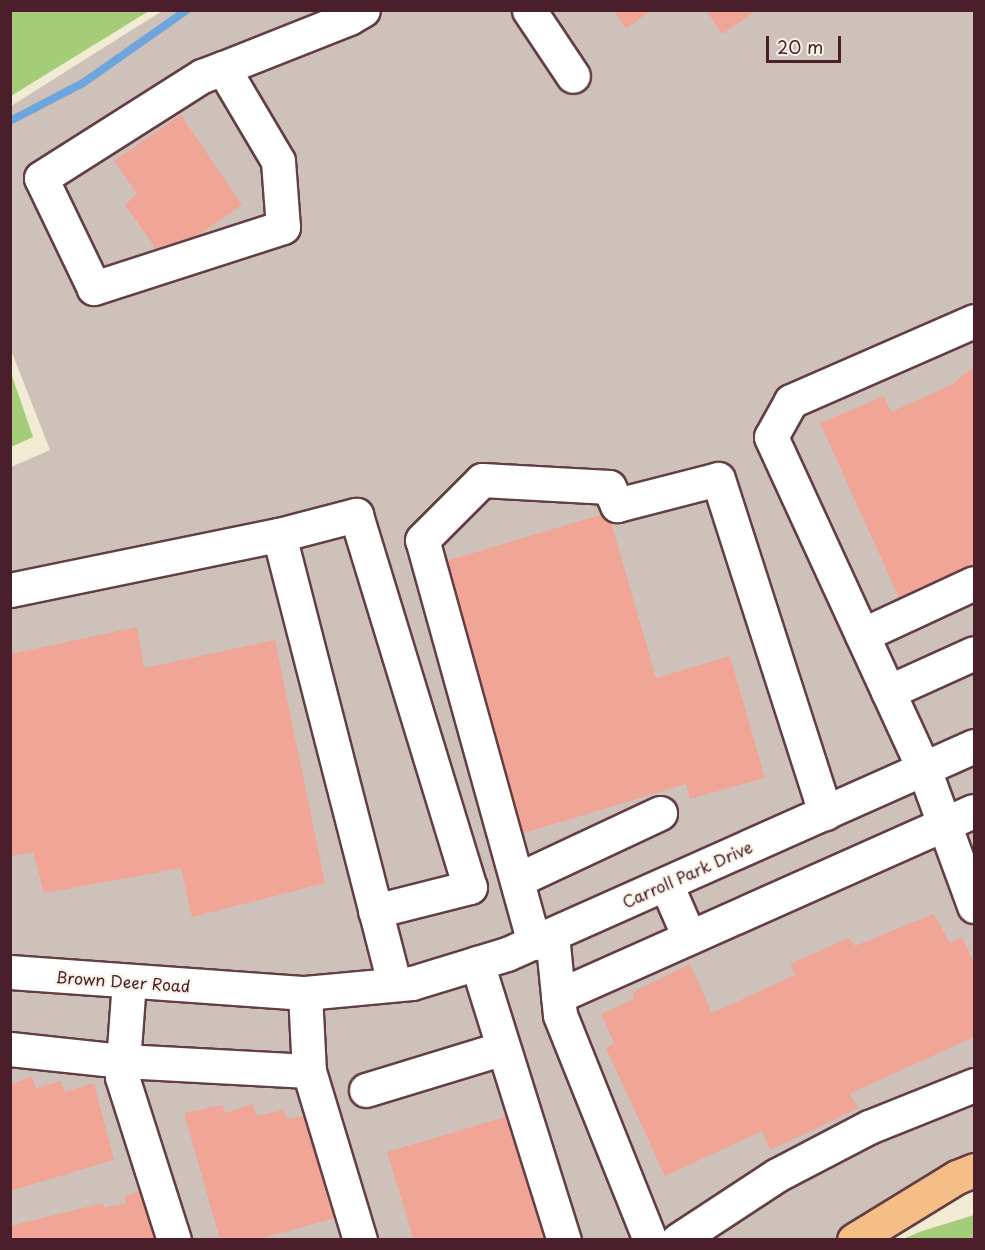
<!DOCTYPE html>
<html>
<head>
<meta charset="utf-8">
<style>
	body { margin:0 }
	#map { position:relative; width:985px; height:1250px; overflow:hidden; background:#f1ebd4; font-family:"Playpen Sans",sans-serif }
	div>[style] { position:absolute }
	.industrial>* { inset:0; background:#cec1ba }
	.green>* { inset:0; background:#a5cd79 }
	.stream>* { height:8px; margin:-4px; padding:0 4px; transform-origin:4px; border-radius:4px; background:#6fa5dd }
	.building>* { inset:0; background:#f0a596 }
	.roads { filter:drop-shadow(2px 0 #633e44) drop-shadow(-2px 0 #633e44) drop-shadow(0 2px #633e44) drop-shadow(0 -2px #633e44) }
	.minor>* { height:33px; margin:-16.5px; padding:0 16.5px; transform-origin:16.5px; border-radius:16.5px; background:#fff }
	.major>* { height:33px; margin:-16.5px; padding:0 16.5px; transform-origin:16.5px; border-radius:16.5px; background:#f6be87 }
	span { translate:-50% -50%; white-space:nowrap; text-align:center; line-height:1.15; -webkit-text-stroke:4.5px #f7f3e8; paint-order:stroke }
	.street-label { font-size:16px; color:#4a1f2b }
	.frame { position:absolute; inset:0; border:12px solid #4a1f2b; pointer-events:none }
	.scale { position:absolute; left:766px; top:36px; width:75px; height:27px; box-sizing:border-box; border:3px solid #4a1f2b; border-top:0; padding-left:8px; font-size:18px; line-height:21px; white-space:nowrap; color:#4a1f2b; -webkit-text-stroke:4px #f7f3e8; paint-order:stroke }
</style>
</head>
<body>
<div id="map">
	<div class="industrial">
		<i style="clip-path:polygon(162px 11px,974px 11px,974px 1184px,867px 1239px,11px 1239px,11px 467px,50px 450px,11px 350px,11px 106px)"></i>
	</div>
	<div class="green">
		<i style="clip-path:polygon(11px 10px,149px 10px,149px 11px,11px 96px)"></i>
		<i style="clip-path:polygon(11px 373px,33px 437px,11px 447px,10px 447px)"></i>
		<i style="clip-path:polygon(974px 1215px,974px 1239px,903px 1239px,922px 1231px)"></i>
	</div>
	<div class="stream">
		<i style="left:10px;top:121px;width:82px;rotate:-27.5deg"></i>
		<i style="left:83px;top:83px;width:127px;rotate:-35.1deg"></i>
	</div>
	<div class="building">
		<i style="clip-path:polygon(614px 10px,651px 10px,626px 29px)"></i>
		<i style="clip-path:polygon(706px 10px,757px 10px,722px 34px)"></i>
		<i style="clip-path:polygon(181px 115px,242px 205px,174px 252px,167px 244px,157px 250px,125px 205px,137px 194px,114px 161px)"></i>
		<i style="clip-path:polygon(974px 367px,974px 569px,901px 602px,820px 423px,884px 396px,891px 412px,951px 385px)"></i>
		<i style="clip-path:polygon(603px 514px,611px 522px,656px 678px,730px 656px,765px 778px,690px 799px,686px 784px,521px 834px,443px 562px)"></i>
		<i style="clip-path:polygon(137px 627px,144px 668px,275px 640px,325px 883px,192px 917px,181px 868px,44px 893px,33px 852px,10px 856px,10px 654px)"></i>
		<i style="clip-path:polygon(934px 914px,950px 943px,962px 937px,974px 963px,974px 1037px,849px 1094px,859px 1108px,770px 1150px,762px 1131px,665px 1176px,606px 1048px,614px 1043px,601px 1014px,634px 999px,633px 992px,690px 964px,712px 1013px,795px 975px,790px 964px,849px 938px,855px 946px)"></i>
		<i style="clip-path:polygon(32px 1076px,36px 1088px,61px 1081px,64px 1092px,94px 1083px,114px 1160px,10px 1191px,10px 1085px)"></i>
		<i style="clip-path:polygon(252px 1104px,257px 1116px,283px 1110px,287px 1119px,312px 1114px,342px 1216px,255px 1240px,220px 1240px,184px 1113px,222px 1105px,225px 1113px)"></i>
		<i style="clip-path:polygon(515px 1114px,550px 1240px,414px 1240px,387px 1152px)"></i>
		<i style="clip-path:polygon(145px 1189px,161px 1240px,10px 1238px,10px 1226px,103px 1203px,104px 1208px,127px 1203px,124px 1197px)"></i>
	</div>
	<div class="roads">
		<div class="minor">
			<i style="left:529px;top:10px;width:79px;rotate:56.3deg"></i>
			<i style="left:223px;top:68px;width:108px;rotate:59.4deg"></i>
			<i style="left:278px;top:161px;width:66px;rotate:85.7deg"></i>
			<i style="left:283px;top:227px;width:199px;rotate:162.1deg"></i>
			<i style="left:94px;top:288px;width:122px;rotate:-115.7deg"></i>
			<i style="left:41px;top:178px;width:191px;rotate:-32.4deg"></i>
			<i style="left:202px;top:76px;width:22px;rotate:-21deg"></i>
			<i style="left:223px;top:68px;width:136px;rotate:-21.6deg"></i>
			<i style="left:349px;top:18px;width:16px;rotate:-30deg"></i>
			<i style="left:974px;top:321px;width:200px;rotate:156.4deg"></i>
			<i style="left:791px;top:401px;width:41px;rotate:119.1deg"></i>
			<i style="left:771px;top:437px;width:366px;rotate:65.3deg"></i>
			<i style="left:924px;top:769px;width:146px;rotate:69.9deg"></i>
			<i style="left:279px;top:535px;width:463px;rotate:75.6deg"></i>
			<i style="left:10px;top:590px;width:275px;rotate:-11.6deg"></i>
			<i style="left:279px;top:535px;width:80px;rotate:-14.6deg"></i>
			<i style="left:356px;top:515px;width:389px;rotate:73deg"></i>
			<i style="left:470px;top:887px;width:98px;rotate:165.8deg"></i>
			<i style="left:862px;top:635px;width:123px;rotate:-24.9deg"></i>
			<i style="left:888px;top:692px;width:94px;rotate:-24.4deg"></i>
			<i style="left:517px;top:880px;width:158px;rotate:-25.1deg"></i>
			<i style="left:666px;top:884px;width:58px;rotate:66.5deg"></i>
			<i style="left:552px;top:935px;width:80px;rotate:84.3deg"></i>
			<i style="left:560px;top:1015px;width:242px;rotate:68.2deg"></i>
			<i style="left:534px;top:943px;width:418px;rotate:-105.5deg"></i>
			<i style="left:422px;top:540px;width:85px;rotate:-45deg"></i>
			<i style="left:482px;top:480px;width:127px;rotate:3.2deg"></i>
			<i style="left:609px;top:487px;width:20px;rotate:66deg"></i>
			<i style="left:617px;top:505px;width:104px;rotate:-14.4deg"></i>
			<i style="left:718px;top:479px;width:351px;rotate:72.2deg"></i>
			<i style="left:477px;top:963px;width:290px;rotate:72.6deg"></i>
			<i style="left:10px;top:972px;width:296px;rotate:4.1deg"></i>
			<i style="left:305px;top:993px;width:107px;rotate:-5.3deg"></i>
			<i style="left:412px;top:983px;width:99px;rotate:-17deg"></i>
			<i style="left:507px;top:954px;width:511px;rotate:-24.01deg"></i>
			<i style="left:129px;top:981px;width:96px;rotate:94.2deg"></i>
			<i style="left:122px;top:1077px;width:171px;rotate:72.3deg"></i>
			<i style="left:305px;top:993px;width:78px;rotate:87.1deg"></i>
			<i style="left:309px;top:1071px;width:177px;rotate:73.2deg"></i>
			<i style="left:558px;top:996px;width:455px;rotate:-24deg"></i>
			<i style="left:10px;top:1049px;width:114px;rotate:6.1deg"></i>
			<i style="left:123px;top:1061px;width:186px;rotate:3.1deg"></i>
			<i style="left:366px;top:1090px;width:143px;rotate:-17deg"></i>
			<i style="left:678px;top:1240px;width:118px;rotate:-33.3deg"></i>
			<i style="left:777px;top:1175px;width:104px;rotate:-27.6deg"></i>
			<i style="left:869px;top:1127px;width:113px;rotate:-21.8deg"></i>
		</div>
		<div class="major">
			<i style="left:854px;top:1240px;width:121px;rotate:-31.5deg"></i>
			<i style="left:957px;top:1177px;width:18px;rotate:-22deg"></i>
		</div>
	</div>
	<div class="street-label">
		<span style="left:687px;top:874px;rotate:-24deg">Carroll Park Drive</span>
		<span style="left:123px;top:981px;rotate:4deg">Brown Deer Road</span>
	</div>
	<div class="frame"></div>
	<div class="scale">20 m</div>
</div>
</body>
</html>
